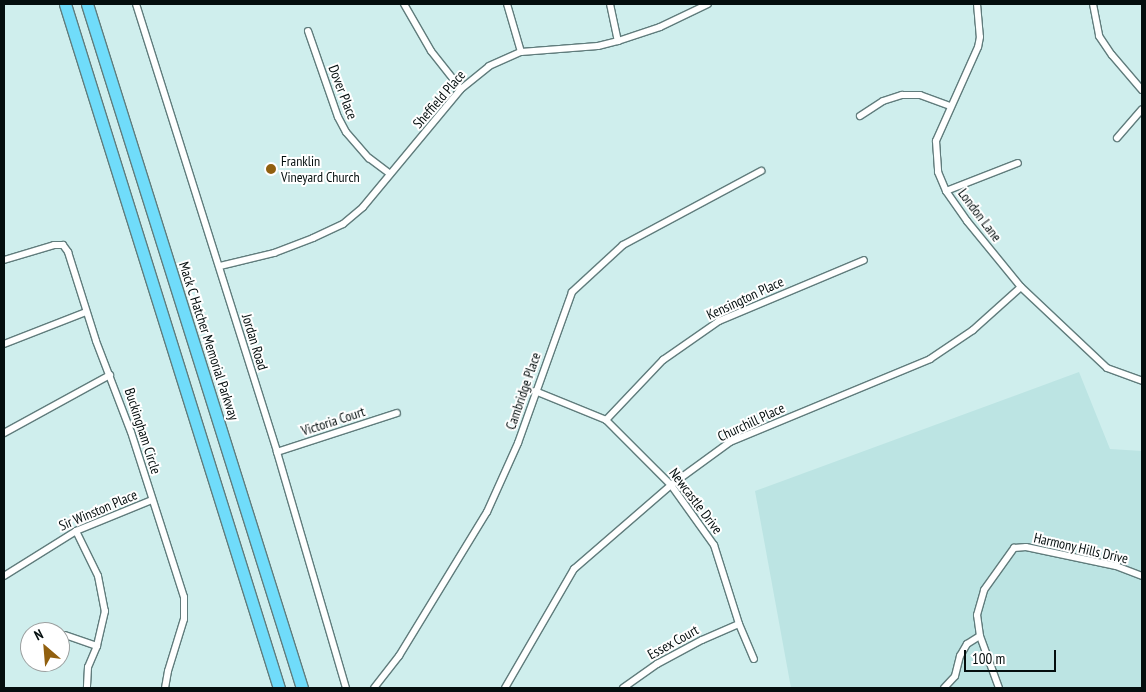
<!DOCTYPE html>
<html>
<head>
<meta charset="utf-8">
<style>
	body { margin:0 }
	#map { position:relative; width:1146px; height:692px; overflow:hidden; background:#cfeeed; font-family:"PT Sans Narrow",sans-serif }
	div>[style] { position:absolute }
	.built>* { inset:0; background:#bce4e3 }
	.roads { filter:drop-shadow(1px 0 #607c7c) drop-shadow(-1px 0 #607c7c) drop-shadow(0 1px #607c7c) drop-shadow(0 -1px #607c7c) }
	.minor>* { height:6px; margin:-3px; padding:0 3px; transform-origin:3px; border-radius:3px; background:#fff }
	.trunk>* { height:11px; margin:-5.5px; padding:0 5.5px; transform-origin:5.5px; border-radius:5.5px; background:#70dcfa }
	.dots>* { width:14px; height:14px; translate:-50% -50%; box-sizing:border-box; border:2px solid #fff; border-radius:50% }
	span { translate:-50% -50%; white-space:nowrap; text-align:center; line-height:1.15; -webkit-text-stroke:4px #fff; paint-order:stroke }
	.street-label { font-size:14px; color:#040e0e }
	.poi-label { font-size:14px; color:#040e0e }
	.left { translate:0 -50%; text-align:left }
	.frame { position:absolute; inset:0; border:5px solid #040e0e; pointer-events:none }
	.north { position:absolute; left:20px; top:622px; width:50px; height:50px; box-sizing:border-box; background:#fff; border:1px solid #9b9f9f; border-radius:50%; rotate:333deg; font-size:14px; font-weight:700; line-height:20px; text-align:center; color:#040e0e }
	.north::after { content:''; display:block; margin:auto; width:18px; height:22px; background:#91600f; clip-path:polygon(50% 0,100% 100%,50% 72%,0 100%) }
	.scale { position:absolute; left:964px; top:650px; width:92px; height:22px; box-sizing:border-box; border:2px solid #040e0e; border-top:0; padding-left:6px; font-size:15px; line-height:18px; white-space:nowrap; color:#040e0e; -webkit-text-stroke:4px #fff; paint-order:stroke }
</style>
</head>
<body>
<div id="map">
	<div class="built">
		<i style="clip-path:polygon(1079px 372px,1110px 449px,1142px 451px,1142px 688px,791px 688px,755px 491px)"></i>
	</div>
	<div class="roads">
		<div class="minor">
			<i style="left:136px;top:4px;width:470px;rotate:72.5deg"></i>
			<i style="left:277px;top:452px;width:246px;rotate:73.7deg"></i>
			<i style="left:404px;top:4px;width:54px;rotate:60.1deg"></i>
			<i style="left:431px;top:51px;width:48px;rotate:51.7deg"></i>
			<i style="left:507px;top:4px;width:50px;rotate:73.7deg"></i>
			<i style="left:610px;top:4px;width:38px;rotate:78deg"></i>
			<i style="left:977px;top:4px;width:33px;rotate:85deg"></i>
			<i style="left:980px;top:37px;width:10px;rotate:101deg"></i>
			<i style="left:978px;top:47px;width:103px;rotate:114.1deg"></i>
			<i style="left:936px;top:141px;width:31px;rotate:86deg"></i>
			<i style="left:938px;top:172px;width:21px;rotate:67deg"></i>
			<i style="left:946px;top:191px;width:37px;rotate:55deg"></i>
			<i style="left:967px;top:221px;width:85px;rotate:50.7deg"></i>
			<i style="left:1021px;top:287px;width:118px;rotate:43.3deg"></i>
			<i style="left:1107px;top:368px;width:37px;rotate:20deg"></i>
			<i style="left:1093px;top:4px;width:33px;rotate:79deg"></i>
			<i style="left:1099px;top:36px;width:23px;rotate:56deg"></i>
			<i style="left:1112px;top:55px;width:46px;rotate:49.4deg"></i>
			<i style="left:308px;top:31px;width:91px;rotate:70.8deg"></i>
			<i style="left:338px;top:117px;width:17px;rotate:62deg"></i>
			<i style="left:346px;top:132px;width:35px;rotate:49deg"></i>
			<i style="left:369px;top:158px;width:26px;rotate:37deg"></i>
			<i style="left:860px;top:116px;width:27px;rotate:-33deg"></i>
			<i style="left:883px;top:101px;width:20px;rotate:-18deg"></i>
			<i style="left:902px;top:95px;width:18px"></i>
			<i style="left:920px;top:95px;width:32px;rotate:20deg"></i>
			<i style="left:1117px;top:138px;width:38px;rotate:-49deg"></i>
			<i style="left:946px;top:191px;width:77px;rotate:-21.3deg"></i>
			<i style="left:4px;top:260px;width:52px;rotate:-16.7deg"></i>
			<i style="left:54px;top:245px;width:9px"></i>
			<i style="left:63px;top:245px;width:9px;rotate:54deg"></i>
			<i style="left:68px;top:252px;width:93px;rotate:72.5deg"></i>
			<i style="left:96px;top:341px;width:97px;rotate:69deg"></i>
			<i style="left:131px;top:432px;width:173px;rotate:72.2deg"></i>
			<i style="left:184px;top:597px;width:22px;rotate:90deg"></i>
			<i style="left:184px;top:619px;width:54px;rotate:107.1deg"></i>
			<i style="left:168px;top:671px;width:17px;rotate:100deg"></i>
			<i style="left:220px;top:266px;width:56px;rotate:-13.5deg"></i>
			<i style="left:274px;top:253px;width:42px;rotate:-21deg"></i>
			<i style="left:313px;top:238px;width:33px;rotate:-25deg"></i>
			<i style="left:343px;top:224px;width:26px;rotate:-40deg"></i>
			<i style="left:363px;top:207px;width:153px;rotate:-50.3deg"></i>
			<i style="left:461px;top:89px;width:36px;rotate:-39deg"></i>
			<i style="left:489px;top:66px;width:35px;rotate:-24deg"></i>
			<i style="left:521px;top:52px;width:77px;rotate:-4.5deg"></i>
			<i style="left:598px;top:46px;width:21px;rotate:-14deg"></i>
			<i style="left:618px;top:41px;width:44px;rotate:-18.4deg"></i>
			<i style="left:660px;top:27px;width:53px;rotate:-25.6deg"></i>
			<i style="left:4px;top:344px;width:88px;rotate:-21.3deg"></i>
			<i style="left:535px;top:391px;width:77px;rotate:22.2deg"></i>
			<i style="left:606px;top:420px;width:92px;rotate:45deg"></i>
			<i style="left:671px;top:485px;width:74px;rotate:54.4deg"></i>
			<i style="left:714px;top:545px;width:83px;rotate:72.4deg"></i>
			<i style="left:739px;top:624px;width:38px;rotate:67deg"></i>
			<i style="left:606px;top:420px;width:83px;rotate:-46.5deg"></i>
			<i style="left:663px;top:360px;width:68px;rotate:-34.9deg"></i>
			<i style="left:719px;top:321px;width:157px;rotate:-22.8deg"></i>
			<i style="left:4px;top:433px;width:121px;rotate:-28.7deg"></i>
			<i style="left:277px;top:452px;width:126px;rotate:-18deg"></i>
			<i style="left:76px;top:531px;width:50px;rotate:63.9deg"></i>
			<i style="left:98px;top:576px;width:36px;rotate:79deg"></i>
			<i style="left:105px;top:611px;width:36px;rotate:103deg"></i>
			<i style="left:97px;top:646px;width:23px;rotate:113deg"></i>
			<i style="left:88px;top:667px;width:21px;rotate:93deg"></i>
			<i style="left:4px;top:576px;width:85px;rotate:-32deg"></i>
			<i style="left:76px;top:531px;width:82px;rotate:-22.2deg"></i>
			<i style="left:65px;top:635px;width:34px;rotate:19deg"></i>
			<i style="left:374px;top:688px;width:41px;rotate:-52deg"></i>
			<i style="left:399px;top:656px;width:169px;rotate:-58.6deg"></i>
			<i style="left:487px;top:512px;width:76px;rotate:-65.8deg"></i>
			<i style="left:518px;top:443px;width:160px;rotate:-70.3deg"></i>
			<i style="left:572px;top:292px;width:69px;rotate:-42.7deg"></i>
			<i style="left:623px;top:245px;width:157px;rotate:-28.2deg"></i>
			<i style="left:505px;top:688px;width:138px;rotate:-59.9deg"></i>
			<i style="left:574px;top:569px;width:128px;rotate:-40.9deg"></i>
			<i style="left:671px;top:485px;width:73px;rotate:-36.1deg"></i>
			<i style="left:730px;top:442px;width:217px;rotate:-22.5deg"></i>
			<i style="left:930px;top:359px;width:52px;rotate:-34deg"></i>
			<i style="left:973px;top:330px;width:64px;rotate:-41.9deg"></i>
			<i style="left:623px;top:688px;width:42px;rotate:-35.2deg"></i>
			<i style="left:657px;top:664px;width:51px;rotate:-28.1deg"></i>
			<i style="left:702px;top:640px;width:40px;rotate:-23.4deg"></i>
			<i style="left:944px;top:688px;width:16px;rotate:-47deg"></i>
			<i style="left:955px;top:676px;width:21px;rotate:-76deg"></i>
			<i style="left:960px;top:656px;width:14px;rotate:-60deg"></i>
			<i style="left:967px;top:644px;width:15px;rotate:-32deg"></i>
			<i style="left:999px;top:688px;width:55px;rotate:-110.1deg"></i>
			<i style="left:980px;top:636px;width:21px;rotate:-98deg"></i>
			<i style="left:977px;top:615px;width:26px;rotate:-74deg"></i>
			<i style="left:984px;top:590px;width:52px;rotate:-54.5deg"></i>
			<i style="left:1014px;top:548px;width:12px;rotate:-5deg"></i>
			<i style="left:1026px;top:547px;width:92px;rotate:11.9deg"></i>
			<i style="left:1116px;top:566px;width:28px;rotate:21deg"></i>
		</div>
		<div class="trunk">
			<i style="left:65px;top:4px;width:717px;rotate:72.63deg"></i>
			<i style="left:87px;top:4px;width:717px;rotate:72.55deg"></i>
		</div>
	</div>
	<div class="dots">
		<i style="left:271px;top:169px;background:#91600f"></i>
	</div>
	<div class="street-label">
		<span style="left:343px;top:92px;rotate:69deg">Dover Place</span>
		<span style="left:439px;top:99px;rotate:-49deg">Sheffield Place</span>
		<span style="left:980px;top:215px;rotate:53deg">London Lane</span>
		<span style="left:745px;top:298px;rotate:-25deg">Kensington Place</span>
		<span style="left:209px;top:341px;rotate:72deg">Mack C Hatcher Memorial Parkway</span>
		<span style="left:255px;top:342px;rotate:73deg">Jordan Road</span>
		<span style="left:523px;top:391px;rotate:-71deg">Cambridge Place</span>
		<span style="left:333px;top:421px;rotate:-18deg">Victoria Court</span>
		<span style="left:751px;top:422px;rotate:-25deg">Churchill Place</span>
		<span style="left:143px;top:431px;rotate:72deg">Buckingham Circle</span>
		<span style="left:696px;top:501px;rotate:53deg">Newcastle Drive</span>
		<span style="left:98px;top:510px;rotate:-23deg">Sir Winston Place</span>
		<span style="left:1081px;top:548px;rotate:13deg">Harmony Hills Drive</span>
		<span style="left:673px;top:642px;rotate:-29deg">Essex Court</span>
	</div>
	<div class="poi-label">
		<span class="left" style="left:281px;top:169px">Franklin<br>Vineyard Church</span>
	</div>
	<div class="frame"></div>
	<div class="north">N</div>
	<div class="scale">100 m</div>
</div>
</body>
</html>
